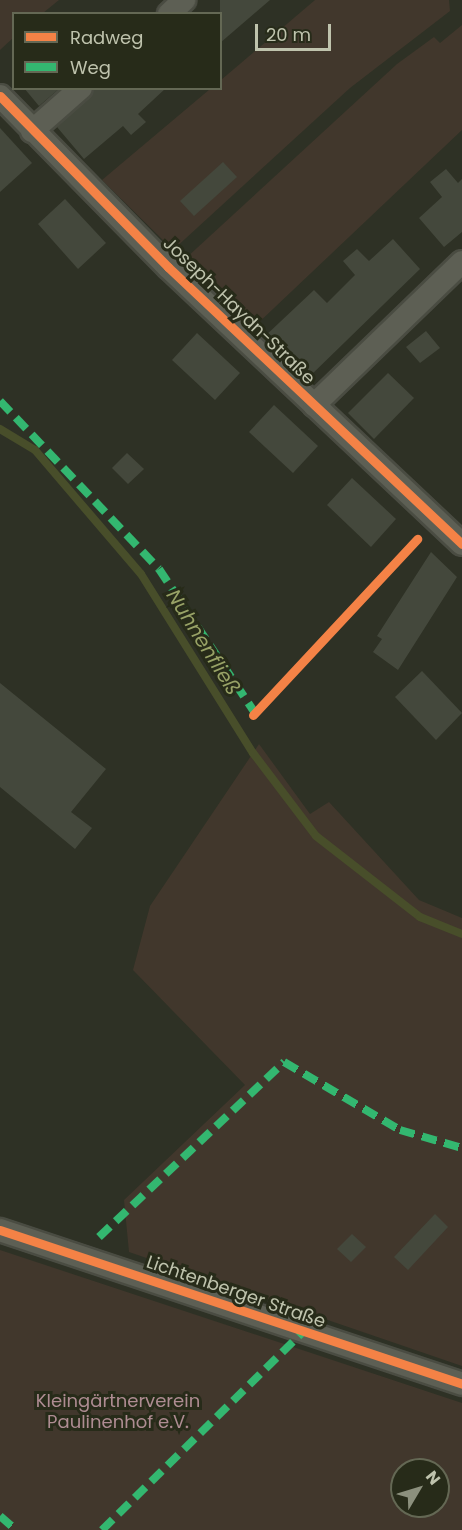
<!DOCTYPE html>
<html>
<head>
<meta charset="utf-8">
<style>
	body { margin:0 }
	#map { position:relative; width:462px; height:1530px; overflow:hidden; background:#2e3125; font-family:Poppins,sans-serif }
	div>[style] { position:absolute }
	.green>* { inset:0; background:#41372c }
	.stream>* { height:8px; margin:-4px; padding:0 4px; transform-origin:4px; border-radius:4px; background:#484e2a }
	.building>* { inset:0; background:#44483c }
	.roads { filter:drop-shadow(2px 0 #4a4c42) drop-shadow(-2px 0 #4a4c42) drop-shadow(0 2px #4a4c42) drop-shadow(0 -2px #4a4c42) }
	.street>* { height:22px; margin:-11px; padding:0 11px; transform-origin:11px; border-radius:11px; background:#5d5f54 }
	.quiet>* { height:8px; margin-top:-4px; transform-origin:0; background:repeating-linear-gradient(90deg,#33b770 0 15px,transparent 0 23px) }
	.cycleway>* { height:9px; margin:-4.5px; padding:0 4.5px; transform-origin:4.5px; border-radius:4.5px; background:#f48246 }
	span { translate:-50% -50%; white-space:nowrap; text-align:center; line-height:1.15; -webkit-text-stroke:6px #272b19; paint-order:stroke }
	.street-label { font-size:18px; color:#bfc3ad }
	.park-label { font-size:18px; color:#ae8c92 }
	.water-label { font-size:20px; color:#98a266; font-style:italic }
	.legend { position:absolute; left:12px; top:12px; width:210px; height:78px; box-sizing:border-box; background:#272b19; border:2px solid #646854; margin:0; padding:8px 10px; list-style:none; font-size:18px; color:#bfc3ad }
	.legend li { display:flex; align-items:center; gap:12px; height:30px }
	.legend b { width:30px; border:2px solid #646854 }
	.north { position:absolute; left:390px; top:1458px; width:60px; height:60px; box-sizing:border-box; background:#272b19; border:2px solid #646854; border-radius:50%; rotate:52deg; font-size:16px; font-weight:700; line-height:24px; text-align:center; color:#bfc3ad }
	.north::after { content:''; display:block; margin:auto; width:21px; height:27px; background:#8c907d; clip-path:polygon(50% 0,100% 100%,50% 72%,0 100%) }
	.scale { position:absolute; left:255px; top:24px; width:76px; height:27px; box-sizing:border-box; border:3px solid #bfc3ad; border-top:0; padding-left:8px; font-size:18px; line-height:21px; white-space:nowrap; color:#bfc3ad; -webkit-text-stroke:4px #272b19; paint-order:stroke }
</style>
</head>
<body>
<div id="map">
	<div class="green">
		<i style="clip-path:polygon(0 0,59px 0,43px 13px,14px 14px,13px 38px,0 50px)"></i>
		<i style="clip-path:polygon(315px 0,449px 0,450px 11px,350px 88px,173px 250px,102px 180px,210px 89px,220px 88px,221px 80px)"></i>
		<i style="clip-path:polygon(462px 25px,462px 130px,254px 327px,185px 259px,397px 64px,434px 37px,440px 43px)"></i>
		<i style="clip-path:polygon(259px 744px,310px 814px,329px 802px,419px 900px,462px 918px,462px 1366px,129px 1252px,124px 1200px,245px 1085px,133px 970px,150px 906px)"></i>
		<i style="clip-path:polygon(evenodd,0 1250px,462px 1403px,462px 1530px,0 1530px,0 1250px,402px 1470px,438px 1470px,438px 1506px,402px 1506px,402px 1470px)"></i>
	</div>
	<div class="stream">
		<i style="left:0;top:429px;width:41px;rotate:31deg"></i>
		<i style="left:35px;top:450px;width:163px;rotate:49.5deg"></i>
		<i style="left:141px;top:574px;width:211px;rotate:58deg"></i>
		<i style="left:253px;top:753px;width:104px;rotate:52.8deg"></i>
		<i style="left:316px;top:836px;width:132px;rotate:37.9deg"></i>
		<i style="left:420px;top:917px;width:45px;rotate:22deg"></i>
	</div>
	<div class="building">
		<i style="clip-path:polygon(220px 0,270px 0,220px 43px)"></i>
		<i style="clip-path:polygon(24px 88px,60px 88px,39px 106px)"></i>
		<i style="clip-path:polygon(94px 88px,166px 88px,138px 114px,146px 122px,131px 135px,123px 126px,84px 159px,57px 127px)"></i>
		<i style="clip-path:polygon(0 128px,32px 163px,0 192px)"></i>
		<i style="clip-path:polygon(223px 162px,237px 177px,194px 216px,180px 201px)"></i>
		<i style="clip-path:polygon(446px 169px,458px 183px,462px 179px,462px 232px,444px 247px,419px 218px,442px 197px,430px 182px)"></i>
		<i style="clip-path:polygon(65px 199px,106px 243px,78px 269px,38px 224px)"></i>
		<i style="clip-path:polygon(393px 239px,420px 269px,307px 379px,263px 338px,314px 290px,327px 303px,355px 275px,343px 261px,357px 249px,369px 261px)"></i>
		<i style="clip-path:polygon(426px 331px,440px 348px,420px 363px,406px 347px)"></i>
		<i style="clip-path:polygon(197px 333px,240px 373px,215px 400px,172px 360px)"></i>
		<i style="clip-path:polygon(388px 373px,414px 398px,374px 439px,348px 413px)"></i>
		<i style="clip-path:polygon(274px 405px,318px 446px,293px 473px,249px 432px)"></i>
		<i style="clip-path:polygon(127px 453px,144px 469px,128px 484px,112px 468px)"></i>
		<i style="clip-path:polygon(352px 478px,396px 519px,371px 547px,327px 505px)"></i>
		<i style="clip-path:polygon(431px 552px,457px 577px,398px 670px,373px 652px,382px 639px,377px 636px)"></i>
		<i style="clip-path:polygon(422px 671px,462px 713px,436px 740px,395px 697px)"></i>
		<i style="clip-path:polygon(0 683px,106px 769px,71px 812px,92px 828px,75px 849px,0 787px)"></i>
		<i style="clip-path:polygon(435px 1214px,448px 1227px,408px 1270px,394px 1257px)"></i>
		<i style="clip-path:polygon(352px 1234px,366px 1247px,351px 1262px,337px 1249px)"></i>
	</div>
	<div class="roads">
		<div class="street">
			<i style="left:169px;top:14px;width:21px;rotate:-43deg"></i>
			<i style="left:0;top:96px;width:240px;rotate:45.5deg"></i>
			<i style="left:168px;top:267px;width:404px;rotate:43.3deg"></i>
			<i style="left:32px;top:131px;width:65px;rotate:-41.3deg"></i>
			<i style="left:314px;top:405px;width:206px;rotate:-44deg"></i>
			<i style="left:0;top:1230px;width:487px;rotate:18.4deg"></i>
		</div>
	</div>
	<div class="quiet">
		<i style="left:0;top:401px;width:231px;rotate:46.6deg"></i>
		<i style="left:159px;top:569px;width:173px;rotate:56.3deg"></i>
		<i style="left:99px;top:1237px;width:255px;rotate:-43.4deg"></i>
		<i style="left:284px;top:1062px;width:134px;rotate:30.4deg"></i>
		<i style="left:400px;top:1130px;width:65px;rotate:16.2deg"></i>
		<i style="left:0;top:1516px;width:21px;rotate:41deg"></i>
		<i style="left:102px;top:1530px;width:282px;rotate:-44.6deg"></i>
	</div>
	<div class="cycleway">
		<i style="left:0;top:96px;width:240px;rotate:45.5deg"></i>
		<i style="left:168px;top:267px;width:404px;rotate:43.3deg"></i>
		<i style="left:253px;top:715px;width:241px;rotate:-47deg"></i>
		<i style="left:0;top:1230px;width:487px;rotate:18.4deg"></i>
	</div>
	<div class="street-label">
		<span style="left:239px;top:311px;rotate:44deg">Joseph-Haydn-Straße</span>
		<span style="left:236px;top:1292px;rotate:19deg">Lichtenberger Straße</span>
	</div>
	<div class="park-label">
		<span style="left:118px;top:1412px">Kleingärtnerverein<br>Paulinenhof e.V.</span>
	</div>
	<div class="water-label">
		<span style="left:203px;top:642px;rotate:58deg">Nuhnenfließ</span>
	</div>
	<ul class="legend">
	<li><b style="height:8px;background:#f48246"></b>Radweg</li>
	<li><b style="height:8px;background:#33b770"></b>Weg</li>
	</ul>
	<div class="north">N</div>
	<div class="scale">20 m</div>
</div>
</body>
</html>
